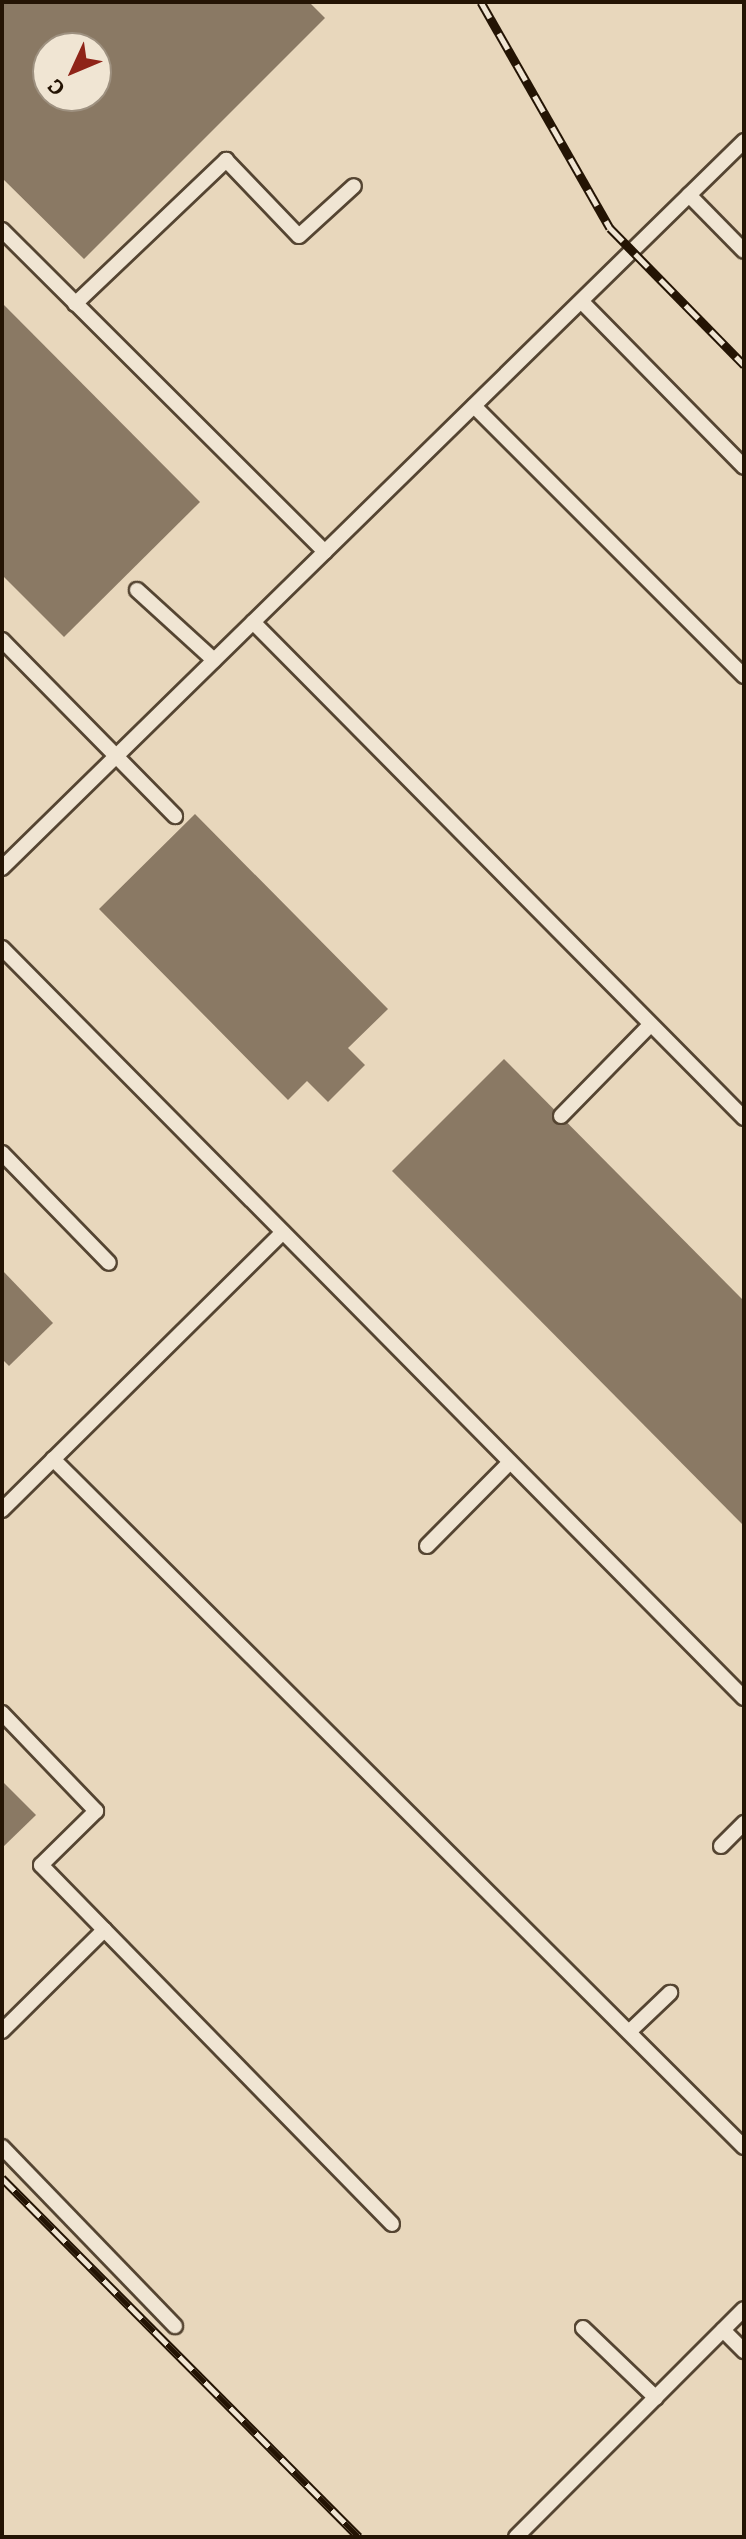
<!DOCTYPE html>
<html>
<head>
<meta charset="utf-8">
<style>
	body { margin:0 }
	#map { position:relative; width:746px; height:2539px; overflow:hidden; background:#e8d7bc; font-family:Alegreya,serif }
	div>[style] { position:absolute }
	.building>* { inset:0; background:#8a7964 }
	.roads { filter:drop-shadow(2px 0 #554532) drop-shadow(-2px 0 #554532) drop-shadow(0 2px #554532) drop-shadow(0 -2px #554532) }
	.lane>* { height:14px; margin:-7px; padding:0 7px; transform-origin:7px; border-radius:7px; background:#f0e5d3 }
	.rail>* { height:9px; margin-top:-4.5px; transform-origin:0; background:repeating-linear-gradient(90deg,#f0e5d3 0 18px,#241404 0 36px); box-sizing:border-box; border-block:2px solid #241404 }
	span { translate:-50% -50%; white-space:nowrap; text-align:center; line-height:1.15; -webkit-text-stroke:7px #f0e5d3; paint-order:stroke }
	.frame { position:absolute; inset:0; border:4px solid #241404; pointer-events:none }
	.north { position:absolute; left:32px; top:32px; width:80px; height:80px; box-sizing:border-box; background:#f0e5d3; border:2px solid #9e9180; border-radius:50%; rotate:226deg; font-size:22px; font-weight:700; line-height:32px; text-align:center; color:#241404 }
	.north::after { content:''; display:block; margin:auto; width:28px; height:36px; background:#8f2418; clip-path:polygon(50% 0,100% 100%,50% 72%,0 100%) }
</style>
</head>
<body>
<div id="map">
	<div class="building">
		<i style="clip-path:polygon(evenodd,2px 2px,309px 2px,325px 18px,84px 259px,2px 178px,2px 2px,48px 48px,96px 48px,96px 96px,48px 96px,48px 48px)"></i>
		<i style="clip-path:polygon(2px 303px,200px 502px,64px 637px,2px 575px)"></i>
		<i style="clip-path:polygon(195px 814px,388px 1009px,348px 1048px,365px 1065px,328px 1102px,307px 1081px,288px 1100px,99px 909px)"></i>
		<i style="clip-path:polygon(504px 1059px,744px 1301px,744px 1526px,392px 1171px)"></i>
		<i style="clip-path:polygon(2px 1270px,53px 1323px,9px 1366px,2px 1359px)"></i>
		<i style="clip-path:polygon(2px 1781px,36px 1815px,2px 1848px)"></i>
	</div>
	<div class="roads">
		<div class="lane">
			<i style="left:689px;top:195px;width:78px;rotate:45.5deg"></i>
			<i style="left:2px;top:230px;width:456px;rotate:44.9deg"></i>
			<i style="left:582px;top:302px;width:231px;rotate:45.5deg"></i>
			<i style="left:75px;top:304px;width:209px;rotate:-43.6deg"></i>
			<i style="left:226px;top:160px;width:105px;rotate:46.2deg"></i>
			<i style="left:299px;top:236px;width:74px;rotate:-42.3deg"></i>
			<i style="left:474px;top:406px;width:382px;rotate:45deg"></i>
			<i style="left:137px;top:590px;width:104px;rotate:42.3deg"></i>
			<i style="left:253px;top:622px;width:698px;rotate:45.29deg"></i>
			<i style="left:2px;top:640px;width:247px;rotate:45.5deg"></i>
			<i style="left:2px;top:868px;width:1039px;rotate:-44.41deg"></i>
			<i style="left:2px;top:948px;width:1055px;rotate:45.31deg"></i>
			<i style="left:561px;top:1116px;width:127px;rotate:-45.6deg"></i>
			<i style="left:2px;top:1153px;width:153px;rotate:45.8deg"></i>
			<i style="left:53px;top:1459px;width:975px;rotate:44.88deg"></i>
			<i style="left:2px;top:1510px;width:395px;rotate:-44.7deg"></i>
			<i style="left:427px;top:1546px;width:118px;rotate:-45.3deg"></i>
			<i style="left:2px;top:1713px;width:136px;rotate:46.2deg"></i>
			<i style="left:96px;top:1811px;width:77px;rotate:135.5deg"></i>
			<i style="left:41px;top:1865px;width:502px;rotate:45.65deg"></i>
			<i style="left:721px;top:1846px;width:33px;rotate:-45deg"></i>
			<i style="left:2px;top:2031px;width:144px;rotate:-44.7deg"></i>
			<i style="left:629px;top:2032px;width:57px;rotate:-43.6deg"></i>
			<i style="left:2px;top:2147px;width:249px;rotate:46deg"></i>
			<i style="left:583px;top:2328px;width:101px;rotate:43.8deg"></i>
			<i style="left:723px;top:2330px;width:30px;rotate:45deg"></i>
			<i style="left:516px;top:2537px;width:322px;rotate:-45deg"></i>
		</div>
	</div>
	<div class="rail">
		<i style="left:481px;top:2px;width:260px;rotate:60.3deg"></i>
		<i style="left:610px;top:228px;width:192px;rotate:45.6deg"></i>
		<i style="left:2px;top:2178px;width:506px;rotate:45.16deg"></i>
	</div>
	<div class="frame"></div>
	<div class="north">С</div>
</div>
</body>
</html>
